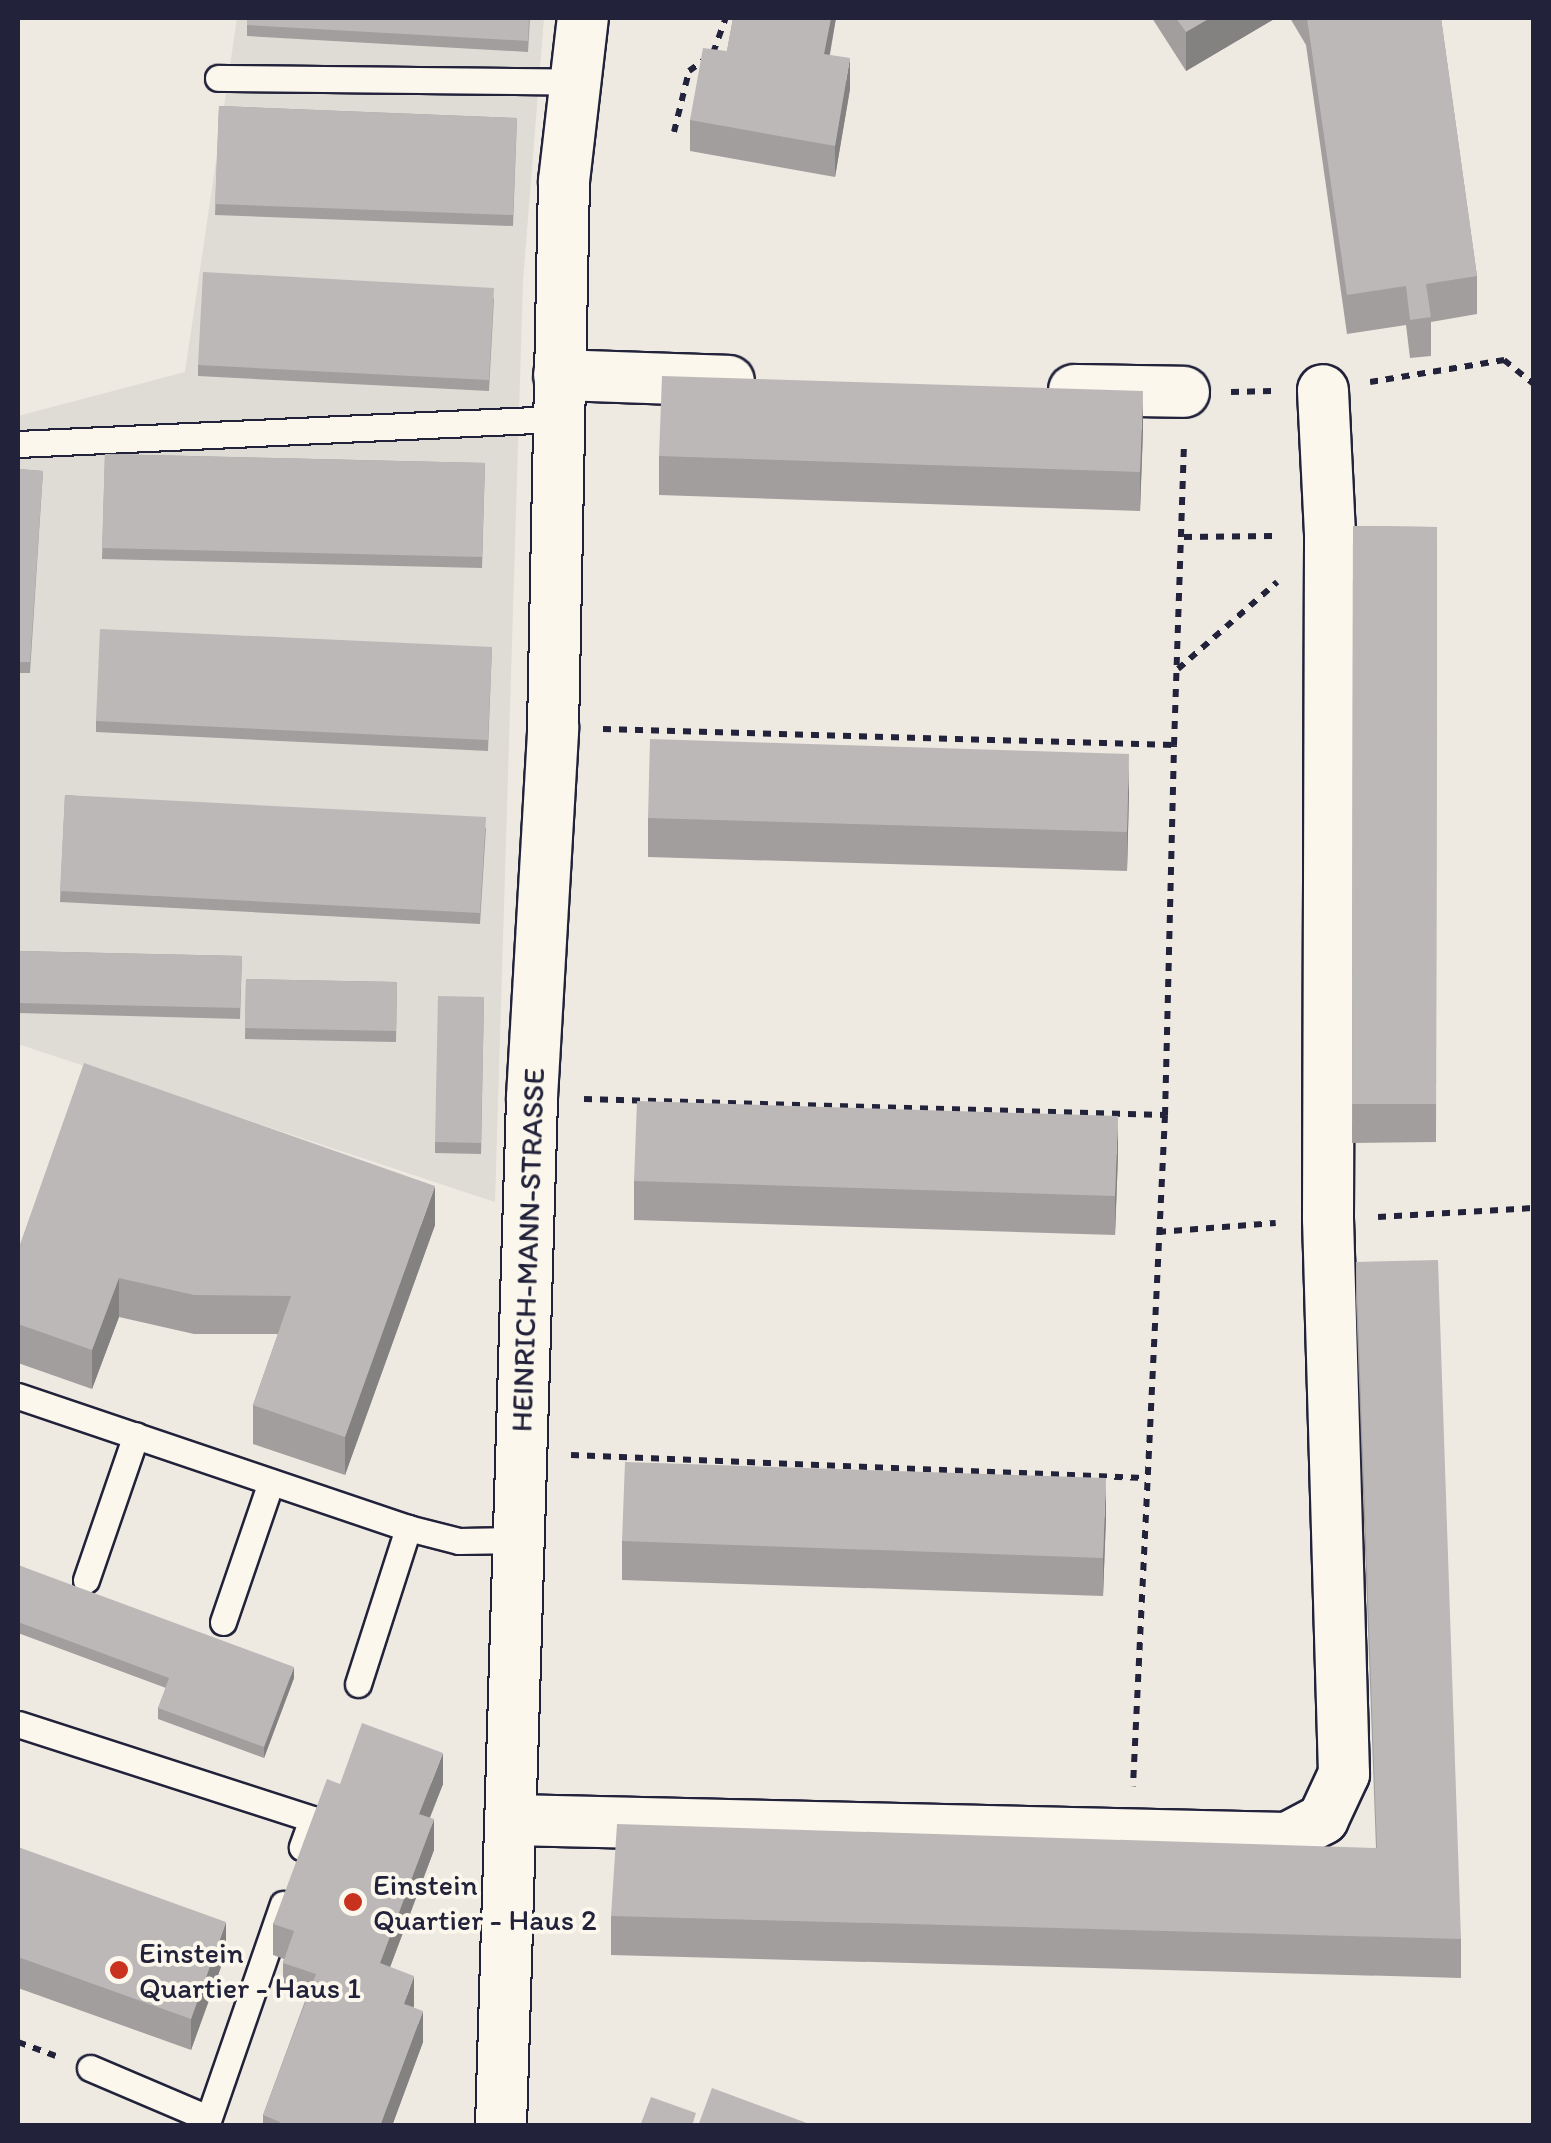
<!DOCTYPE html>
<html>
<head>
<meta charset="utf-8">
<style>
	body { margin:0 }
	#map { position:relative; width:1551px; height:2143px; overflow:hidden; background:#eeeae2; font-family:Itim,sans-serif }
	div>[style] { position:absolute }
	.built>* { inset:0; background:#dfdbd5 }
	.path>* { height:6px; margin-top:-3px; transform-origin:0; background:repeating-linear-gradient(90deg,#22223b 0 8px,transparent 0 16px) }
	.roads { filter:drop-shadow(2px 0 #22223b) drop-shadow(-2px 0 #22223b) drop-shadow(0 2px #22223b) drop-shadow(0 -2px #22223b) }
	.lane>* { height:25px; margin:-12.5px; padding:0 12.5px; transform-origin:12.5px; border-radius:12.5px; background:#fbf7ec }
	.street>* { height:50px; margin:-25px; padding:0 25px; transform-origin:25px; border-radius:25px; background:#fbf7ec }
	.wall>* { inset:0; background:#a29e9e }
	.shaded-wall>* { inset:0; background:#848181 }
	.building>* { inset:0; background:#bcb8b8 }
	.dots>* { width:28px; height:28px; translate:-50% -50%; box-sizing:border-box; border:5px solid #fbf7ec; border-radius:50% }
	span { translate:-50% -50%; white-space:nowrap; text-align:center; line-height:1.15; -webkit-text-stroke:8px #fbf7ec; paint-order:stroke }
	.street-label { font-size:30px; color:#22223b }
	.poi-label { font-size:30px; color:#22223b }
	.left { translate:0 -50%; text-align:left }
	.frame { position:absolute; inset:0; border:20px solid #22223b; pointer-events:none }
</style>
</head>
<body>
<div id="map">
	<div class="built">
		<i style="clip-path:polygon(237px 18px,544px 18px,523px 281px,495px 1202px,18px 1044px,18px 416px,185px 372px)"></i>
	</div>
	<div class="path">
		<i style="left:713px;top:53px;width:37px;rotate:-70deg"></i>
		<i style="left:674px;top:132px;width:63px;rotate:-76.2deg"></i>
		<i style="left:689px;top:71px;width:17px;rotate:-36deg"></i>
		<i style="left:1370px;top:382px;width:136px;rotate:-9.3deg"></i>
		<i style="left:1504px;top:360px;width:38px;rotate:39deg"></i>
		<i style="left:1231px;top:392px;width:43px;rotate:-1.3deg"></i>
		<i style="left:1184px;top:537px;width:93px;rotate:-0.6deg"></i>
		<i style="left:1178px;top:669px;width:132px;rotate:-41.3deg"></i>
		<i style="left:603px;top:729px;width:571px;rotate:1.61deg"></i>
		<i style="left:1174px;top:745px;width:302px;rotate:-88.1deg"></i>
		<i style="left:584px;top:1099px;width:581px;rotate:1.58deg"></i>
		<i style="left:1165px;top:1115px;width:672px;rotate:92.73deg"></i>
		<i style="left:1165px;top:1115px;width:370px;rotate:-88.6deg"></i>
		<i style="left:1378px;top:1217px;width:156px;rotate:-3.3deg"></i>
		<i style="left:1158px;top:1232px;width:118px;rotate:-4.4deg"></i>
		<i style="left:571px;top:1455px;width:573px;rotate:2.3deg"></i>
		<i style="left:18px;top:2042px;width:40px;rotate:20.2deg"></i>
	</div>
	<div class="roads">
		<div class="lane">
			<i style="left:218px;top:78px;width:354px;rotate:0.6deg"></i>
			<i style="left:18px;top:444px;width:540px;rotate:-2.66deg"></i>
			<i style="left:18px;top:1396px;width:412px;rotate:18.7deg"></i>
			<i style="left:408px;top:1528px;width:53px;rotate:14.3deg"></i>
			<i style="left:459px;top:1541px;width:59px;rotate:-1deg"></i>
			<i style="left:86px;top:1580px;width:153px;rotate:-71deg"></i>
			<i style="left:223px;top:1622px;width:148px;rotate:-71.1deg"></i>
			<i style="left:358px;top:1684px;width:164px;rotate:-72.2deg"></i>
			<i style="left:18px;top:1724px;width:309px;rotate:17.9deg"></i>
			<i style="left:312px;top:1819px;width:30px;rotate:110deg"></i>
			<i style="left:90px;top:2068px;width:128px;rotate:23deg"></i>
			<i style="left:206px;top:2126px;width:235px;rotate:-70.9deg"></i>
		</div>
		<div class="street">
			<i style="left:559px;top:375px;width:170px;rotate:2deg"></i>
			<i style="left:1074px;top:390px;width:110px;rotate:1deg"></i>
			<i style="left:512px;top:1820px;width:775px;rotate:1.33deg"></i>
			<i style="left:1287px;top:1838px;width:41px;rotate:-27.8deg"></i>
			<i style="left:1323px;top:1819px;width:50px;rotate:-65deg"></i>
			<i style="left:1344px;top:1774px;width:555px;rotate:-91.65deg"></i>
			<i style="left:1328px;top:1219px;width:685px;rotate:-89.83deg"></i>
			<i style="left:1330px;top:534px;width:144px;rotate:-92.8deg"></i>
			<i style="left:501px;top:2126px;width:1029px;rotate:-88.27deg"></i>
			<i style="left:532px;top:1097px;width:369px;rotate:-86.7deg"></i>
			<i style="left:553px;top:729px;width:548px;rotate:-88.85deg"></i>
			<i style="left:564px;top:181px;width:164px;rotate:-83.4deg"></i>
		</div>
	</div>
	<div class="wall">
		<i style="clip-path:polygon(247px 18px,530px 18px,528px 52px,247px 36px)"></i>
		<i style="clip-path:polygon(733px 18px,836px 18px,830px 55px,850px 89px,835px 177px,690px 151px,690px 120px,727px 51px)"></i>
		<i style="clip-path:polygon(1152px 18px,1276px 18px,1186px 71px)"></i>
		<i style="clip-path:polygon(1290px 18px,1441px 18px,1477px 276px,1477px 314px,1431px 322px,1431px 356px,1410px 358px,1406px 325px,1347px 334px,1306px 45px)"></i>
		<i style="clip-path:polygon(219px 106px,517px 118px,513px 226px,215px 215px)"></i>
		<i style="clip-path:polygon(494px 298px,489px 391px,198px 376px,198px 365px)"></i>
		<i style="clip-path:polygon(1143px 430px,1140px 511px,659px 495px,659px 456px)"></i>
		<i style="clip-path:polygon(105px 454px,485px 463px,482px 568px,102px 559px)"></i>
		<i style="clip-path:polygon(18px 469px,43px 471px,30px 673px,18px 673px)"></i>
		<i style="clip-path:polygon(1353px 526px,1437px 527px,1436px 1142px,1352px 1143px)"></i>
		<i style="clip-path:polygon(492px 647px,488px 751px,96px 732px,96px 721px)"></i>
		<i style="clip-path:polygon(1129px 793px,1127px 871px,648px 857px,648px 818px)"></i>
		<i style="clip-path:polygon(65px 795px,486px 828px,480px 924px,60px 902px)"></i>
		<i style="clip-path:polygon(18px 951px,242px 956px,240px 1019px,18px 1013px)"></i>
		<i style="clip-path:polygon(246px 979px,397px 982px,396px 1042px,245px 1039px)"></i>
		<i style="clip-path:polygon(484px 997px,481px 1154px,435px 1153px,435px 1142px)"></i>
		<i style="clip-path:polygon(1118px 1155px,1115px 1235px,634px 1220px,634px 1181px)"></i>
		<i style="clip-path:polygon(435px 1225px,345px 1475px,253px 1444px,253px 1405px,278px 1334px,194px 1334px,119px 1317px,92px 1389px,18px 1363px,18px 1250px)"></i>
		<i style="clip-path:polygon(1356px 1262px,1461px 1939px,1461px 1978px,611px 1955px,611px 1916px,1376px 1848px,1356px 1301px)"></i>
		<i style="clip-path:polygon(1106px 1517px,1103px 1596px,622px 1580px,622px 1541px)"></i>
		<i style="clip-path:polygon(18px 1565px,294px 1678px,264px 1758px,158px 1719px,158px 1708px,166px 1688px,18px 1633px)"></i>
		<i style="clip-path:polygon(340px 1784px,443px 1784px,430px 1818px,434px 1850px,390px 1967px,414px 2008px,423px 2042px,392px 2126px,263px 2126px,263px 2115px,305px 2001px,283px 1993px,283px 1963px,284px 1959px,273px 1955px,273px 1924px)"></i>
		<i style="clip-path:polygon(18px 1847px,226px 1953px,191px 2050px,18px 1988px)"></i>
	</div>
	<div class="shaded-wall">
		<i style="clip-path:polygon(831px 18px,836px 18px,824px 84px,824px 54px)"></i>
		<i style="clip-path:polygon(1210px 18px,1276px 18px,1186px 71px,1186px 32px)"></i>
		<i style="clip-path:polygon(850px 58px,850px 89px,835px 177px,835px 146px)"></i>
		<i style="clip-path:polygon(1143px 391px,1143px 430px,1140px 511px,1140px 472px)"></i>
		<i style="clip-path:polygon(1129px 754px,1129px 793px,1127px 871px,1127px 832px)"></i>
		<i style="clip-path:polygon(1118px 1116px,1118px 1155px,1115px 1235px,1115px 1196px)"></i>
		<i style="clip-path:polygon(435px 1186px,435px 1225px,345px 1475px,345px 1437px)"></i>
		<i style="clip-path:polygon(119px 1278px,119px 1317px,92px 1389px,92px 1350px)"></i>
		<i style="clip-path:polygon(1106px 1478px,1106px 1517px,1103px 1596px,1103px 1558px)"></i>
		<i style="clip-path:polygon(294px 1667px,294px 1678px,264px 1758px,264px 1747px)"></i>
		<i style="clip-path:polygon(443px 1753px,443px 1784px,419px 1844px,419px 1814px)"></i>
		<i style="clip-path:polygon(434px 1819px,434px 1850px,380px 1994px,380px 1963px)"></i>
		<i style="clip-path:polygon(226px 1922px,226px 1953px,191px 2050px,191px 2019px)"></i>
		<i style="clip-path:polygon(414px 1976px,414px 2007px,404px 2004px)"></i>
		<i style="clip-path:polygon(423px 2011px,423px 2042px,392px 2126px,380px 2126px)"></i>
	</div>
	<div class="building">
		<i style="clip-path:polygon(247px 18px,529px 18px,528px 41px,247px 25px)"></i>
		<i style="clip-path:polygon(733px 18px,831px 18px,824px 54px,850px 58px,835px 146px,690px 120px,703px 48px,727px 51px)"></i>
		<i style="clip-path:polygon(1176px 18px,1210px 18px,1186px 32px)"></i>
		<i style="clip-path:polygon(1307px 18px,1441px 18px,1477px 276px,1426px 284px,1431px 317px,1410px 320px,1406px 286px,1347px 295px)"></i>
		<i style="clip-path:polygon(219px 106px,517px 118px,513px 215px,215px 204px)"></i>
		<i style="clip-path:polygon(203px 272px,494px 288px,489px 380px,198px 365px)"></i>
		<i style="clip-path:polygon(662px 376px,1143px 391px,1140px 472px,659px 456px)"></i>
		<i style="clip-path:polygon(105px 454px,485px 463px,482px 557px,102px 548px)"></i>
		<i style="clip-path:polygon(18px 469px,43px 471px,30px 662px,18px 662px)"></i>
		<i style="clip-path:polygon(1353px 526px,1437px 527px,1436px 1104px,1352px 1104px)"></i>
		<i style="clip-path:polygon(100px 629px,492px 647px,488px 740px,96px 721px)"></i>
		<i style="clip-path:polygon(650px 739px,1129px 754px,1127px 832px,648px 818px)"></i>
		<i style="clip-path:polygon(65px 795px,486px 817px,480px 913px,60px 891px)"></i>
		<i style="clip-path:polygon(18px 951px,242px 956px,240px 1008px,18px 1003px)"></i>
		<i style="clip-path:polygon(246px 979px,397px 982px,396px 1031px,245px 1028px)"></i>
		<i style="clip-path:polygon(438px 996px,484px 997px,481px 1143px,435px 1142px)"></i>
		<i style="clip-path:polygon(84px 1063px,435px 1186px,345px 1437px,253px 1405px,291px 1296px,194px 1295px,119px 1278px,92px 1350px,18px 1324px,18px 1250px)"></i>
		<i style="clip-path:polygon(637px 1101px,1118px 1116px,1115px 1196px,634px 1181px)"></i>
		<i style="clip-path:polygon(1438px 1260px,1461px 1939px,611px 1916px,617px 1824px,1377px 1848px,1356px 1262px)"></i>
		<i style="clip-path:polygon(625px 1462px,1106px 1478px,1103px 1558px,622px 1541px)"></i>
		<i style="clip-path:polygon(18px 1565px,294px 1667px,264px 1747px,158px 1708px,169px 1678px,18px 1622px)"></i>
		<i style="clip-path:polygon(362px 1723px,443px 1753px,419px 1814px,434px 1819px,380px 1963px,414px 1976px,404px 2004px,423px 2011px,380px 2126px,278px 2126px,280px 2122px,263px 2115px,316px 1974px,283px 1963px,294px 1931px,273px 1924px,327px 1779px,340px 1784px)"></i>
		<i style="clip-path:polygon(18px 1847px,226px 1922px,191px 2019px,18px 1957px)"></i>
		<i style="clip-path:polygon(712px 2088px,815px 2126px,698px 2126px)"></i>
		<i style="clip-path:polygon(651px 2097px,696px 2113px,692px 2126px,640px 2126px)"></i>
	</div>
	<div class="dots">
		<i style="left:353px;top:1902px;background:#c8321e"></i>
		<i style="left:119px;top:1970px;background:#c8321e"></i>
	</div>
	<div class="street-label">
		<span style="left:528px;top:1250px;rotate:-88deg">HEINRICH-MANN-STRASSE</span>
	</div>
	<div class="poi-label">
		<span class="left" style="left:373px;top:1902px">Einstein<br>Quartier - Haus 2</span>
		<span class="left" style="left:139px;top:1970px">Einstein<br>Quartier - Haus 1</span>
	</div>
	<div class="frame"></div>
</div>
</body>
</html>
